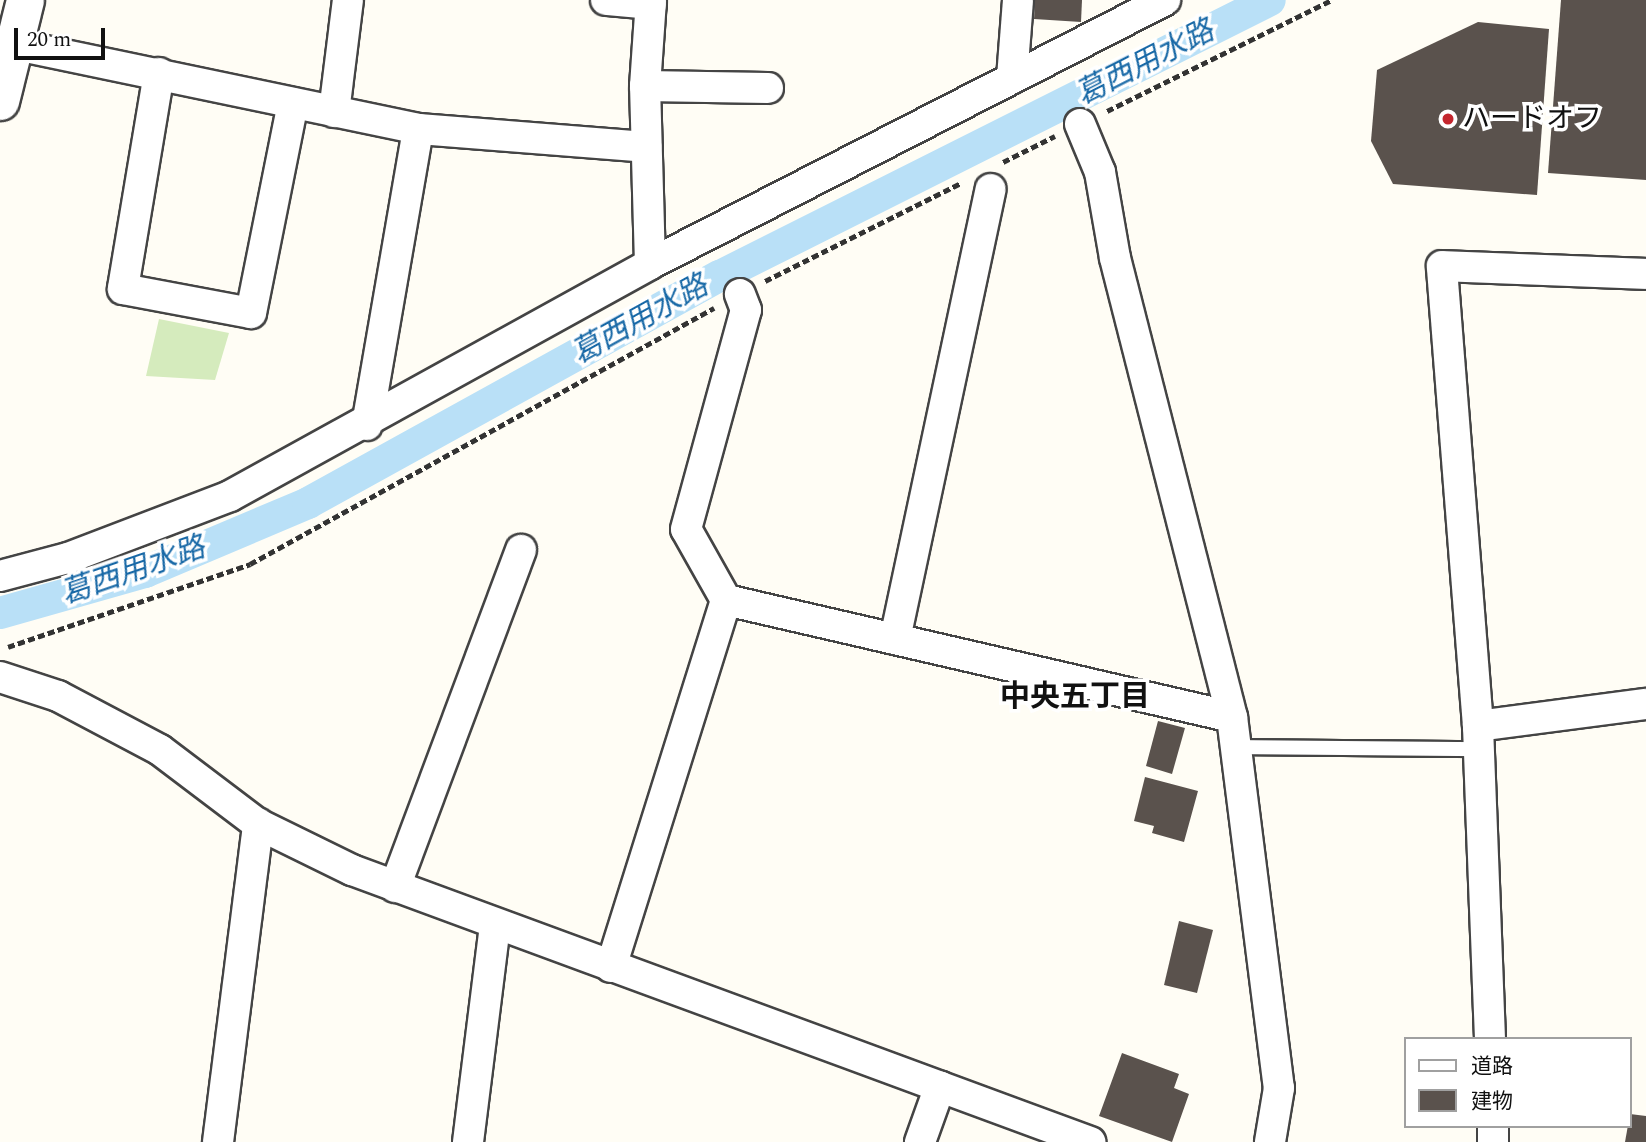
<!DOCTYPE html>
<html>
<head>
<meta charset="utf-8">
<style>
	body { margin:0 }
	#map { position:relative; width:1646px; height:1142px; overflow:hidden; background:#fffdf5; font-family:Spectral,"Noto Sans JP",serif }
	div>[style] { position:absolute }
	.green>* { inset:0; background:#d5ebbd }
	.canal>* { height:32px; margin:-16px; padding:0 16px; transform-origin:16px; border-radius:16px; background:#b9e0f7 }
	.building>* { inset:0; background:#5a524d }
	.path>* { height:4.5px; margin-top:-2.25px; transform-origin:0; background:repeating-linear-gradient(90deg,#333 0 7px,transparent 0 10.5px) }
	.roads { filter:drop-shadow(2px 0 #444) drop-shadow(-2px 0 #444) drop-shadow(0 2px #444) drop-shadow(0 -2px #444) }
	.service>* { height:14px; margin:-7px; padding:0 7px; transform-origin:7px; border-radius:7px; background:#fff }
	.minor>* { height:30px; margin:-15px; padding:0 15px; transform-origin:15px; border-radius:15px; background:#fff }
	.tertiary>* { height:37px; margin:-18.5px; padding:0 18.5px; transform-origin:18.5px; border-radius:18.5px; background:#fff }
	.dots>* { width:19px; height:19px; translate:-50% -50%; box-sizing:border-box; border:4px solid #fff; border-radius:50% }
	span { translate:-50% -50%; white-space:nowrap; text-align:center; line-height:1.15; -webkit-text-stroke:7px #fff; paint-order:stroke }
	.poi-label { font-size:28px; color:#111 }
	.left { translate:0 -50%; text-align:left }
	.water-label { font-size:30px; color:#1768a6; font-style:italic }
	.neighbourhood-label { font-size:30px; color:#111; font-weight:700 }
	.legend { position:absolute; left:1404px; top:1037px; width:228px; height:91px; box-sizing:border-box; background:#fff; border:2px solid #a0a0a0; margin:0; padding:9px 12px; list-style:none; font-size:21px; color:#111 }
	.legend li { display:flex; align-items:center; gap:14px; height:35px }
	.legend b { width:35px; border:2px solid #a0a0a0 }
	.scale { position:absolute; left:14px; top:28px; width:91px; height:32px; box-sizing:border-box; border:4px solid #111; border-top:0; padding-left:9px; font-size:21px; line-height:24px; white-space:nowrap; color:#111; -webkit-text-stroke:5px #fff; paint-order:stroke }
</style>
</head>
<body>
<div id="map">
	<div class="green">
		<i style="clip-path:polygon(159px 319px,229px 333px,215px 380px,146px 376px)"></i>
	</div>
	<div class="canal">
		<i style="left:0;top:613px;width:151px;rotate:-15.8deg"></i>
		<i style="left:145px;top:572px;width:177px;rotate:-22.9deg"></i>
		<i style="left:308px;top:503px;width:470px;rotate:-28.9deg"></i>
		<i style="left:720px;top:276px;width:615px;rotate:-26.65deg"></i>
	</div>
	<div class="building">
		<i style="clip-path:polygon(1035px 0,1082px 0,1081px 22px,1034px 19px)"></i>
		<i style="clip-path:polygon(1561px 0,1646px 0,1646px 180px,1548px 173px)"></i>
		<i style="clip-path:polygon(1478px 22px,1549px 29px,1537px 195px,1393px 184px,1371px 141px,1377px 70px)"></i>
		<i style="clip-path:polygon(1158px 721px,1185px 728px,1172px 774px,1146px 766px)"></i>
		<i style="clip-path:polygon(1145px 777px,1198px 791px,1184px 842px,1152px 833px,1154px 826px,1134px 821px)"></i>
		<i style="clip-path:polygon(1179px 921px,1213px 930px,1197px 993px,1164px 985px)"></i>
		<i style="clip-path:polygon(1122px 1053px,1179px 1074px,1174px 1088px,1189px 1094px,1172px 1142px,1099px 1116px)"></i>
		<i style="clip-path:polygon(1630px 1114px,1646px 1116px,1646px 1142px,1625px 1142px)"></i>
	</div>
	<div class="path">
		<i style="left:1107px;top:111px;width:251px;rotate:-26.3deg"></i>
		<i style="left:1003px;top:162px;width:58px;rotate:-26.6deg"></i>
		<i style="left:765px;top:281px;width:219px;rotate:-26.6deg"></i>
		<i style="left:8px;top:647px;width:256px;rotate:-18.9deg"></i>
		<i style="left:250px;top:564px;width:530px;rotate:-28.89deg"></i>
	</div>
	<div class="roads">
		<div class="service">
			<i style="left:1235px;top:747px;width:244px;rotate:0.5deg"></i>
		</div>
		<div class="minor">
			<i style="left:606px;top:0;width:45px;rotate:5.1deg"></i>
			<i style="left:12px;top:44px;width:415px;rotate:11.8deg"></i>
			<i style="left:418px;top:129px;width:229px;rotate:4.5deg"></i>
			<i style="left:159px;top:73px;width:219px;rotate:99.5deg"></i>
			<i style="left:123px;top:289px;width:130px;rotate:10.6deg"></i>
			<i style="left:251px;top:313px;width:214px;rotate:-78.7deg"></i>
			<i style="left:1012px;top:78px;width:78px;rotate:-85.6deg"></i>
			<i style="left:645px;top:86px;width:123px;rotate:0.9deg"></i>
			<i style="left:334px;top:112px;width:113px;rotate:-82.9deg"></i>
			<i style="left:1080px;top:124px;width:52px;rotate:67.4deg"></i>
			<i style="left:1100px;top:172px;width:87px;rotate:80.1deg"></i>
			<i style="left:1115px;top:258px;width:474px;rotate:75.7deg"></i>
			<i style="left:1232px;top:717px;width:374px;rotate:82.8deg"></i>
			<i style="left:1279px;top:1088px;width:55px;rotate:99.5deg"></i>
			<i style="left:650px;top:264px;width:178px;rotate:-91.6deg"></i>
			<i style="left:645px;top:86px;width:86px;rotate:-86deg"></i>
			<i style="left:367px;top:425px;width:300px;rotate:-80.2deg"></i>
			<i style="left:0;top:576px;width:70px;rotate:-14.8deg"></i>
			<i style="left:68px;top:558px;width:173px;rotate:-20.9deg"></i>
			<i style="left:230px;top:496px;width:480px;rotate:-28.9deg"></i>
			<i style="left:650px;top:264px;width:579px;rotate:-27.14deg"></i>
			<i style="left:726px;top:600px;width:519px;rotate:13.02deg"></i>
			<i style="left:895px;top:639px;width:460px;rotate:-78deg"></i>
			<i style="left:0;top:677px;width:61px;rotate:18.1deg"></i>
			<i style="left:58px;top:696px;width:115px;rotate:27.9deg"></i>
			<i style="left:160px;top:750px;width:123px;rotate:37.1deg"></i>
			<i style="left:258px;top:824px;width:105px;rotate:26.1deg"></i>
			<i style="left:352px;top:870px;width:787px;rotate:20.23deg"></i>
			<i style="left:1478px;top:726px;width:169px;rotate:-7.5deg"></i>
			<i style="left:395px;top:887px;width:360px;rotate:-69.5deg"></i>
			<i style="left:611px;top:967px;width:385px;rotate:-72.6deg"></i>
			<i style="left:726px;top:600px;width:81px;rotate:-119.4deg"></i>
			<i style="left:686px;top:529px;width:227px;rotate:-74.7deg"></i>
			<i style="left:746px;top:310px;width:17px;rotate:-111deg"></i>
			<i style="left:1490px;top:1039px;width:313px;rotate:-92.2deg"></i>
			<i style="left:1478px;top:726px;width:461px;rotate:-94.5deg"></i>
			<i style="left:1442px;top:266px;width:204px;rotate:2.2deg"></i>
			<i style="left:218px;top:1142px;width:321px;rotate:-82.8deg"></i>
			<i style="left:468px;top:1142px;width:219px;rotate:-82.9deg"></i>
			<i style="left:920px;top:1142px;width:59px;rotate:-70.3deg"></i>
			<i style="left:1493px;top:1142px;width:16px;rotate:-90deg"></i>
		</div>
		<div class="tertiary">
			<i style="left:0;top:101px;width:104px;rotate:-76.1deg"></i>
		</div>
	</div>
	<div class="dots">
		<i style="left:1448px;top:119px;background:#c4262e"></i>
	</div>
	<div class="poi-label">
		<span class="left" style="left:1462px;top:119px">ハードオフ</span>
	</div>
	<div class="water-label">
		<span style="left:1145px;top:63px;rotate:-27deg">葛西用水路</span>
		<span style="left:640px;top:320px;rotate:-29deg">葛西用水路</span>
		<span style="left:133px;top:571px;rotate:-19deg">葛西用水路</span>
	</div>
	<div class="neighbourhood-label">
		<span style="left:1075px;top:697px">中央五丁目</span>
	</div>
	<ul class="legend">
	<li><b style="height:9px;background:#fff"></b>道路</li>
	<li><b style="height:19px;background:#5a524d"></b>建物</li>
	</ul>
	<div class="scale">20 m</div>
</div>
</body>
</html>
